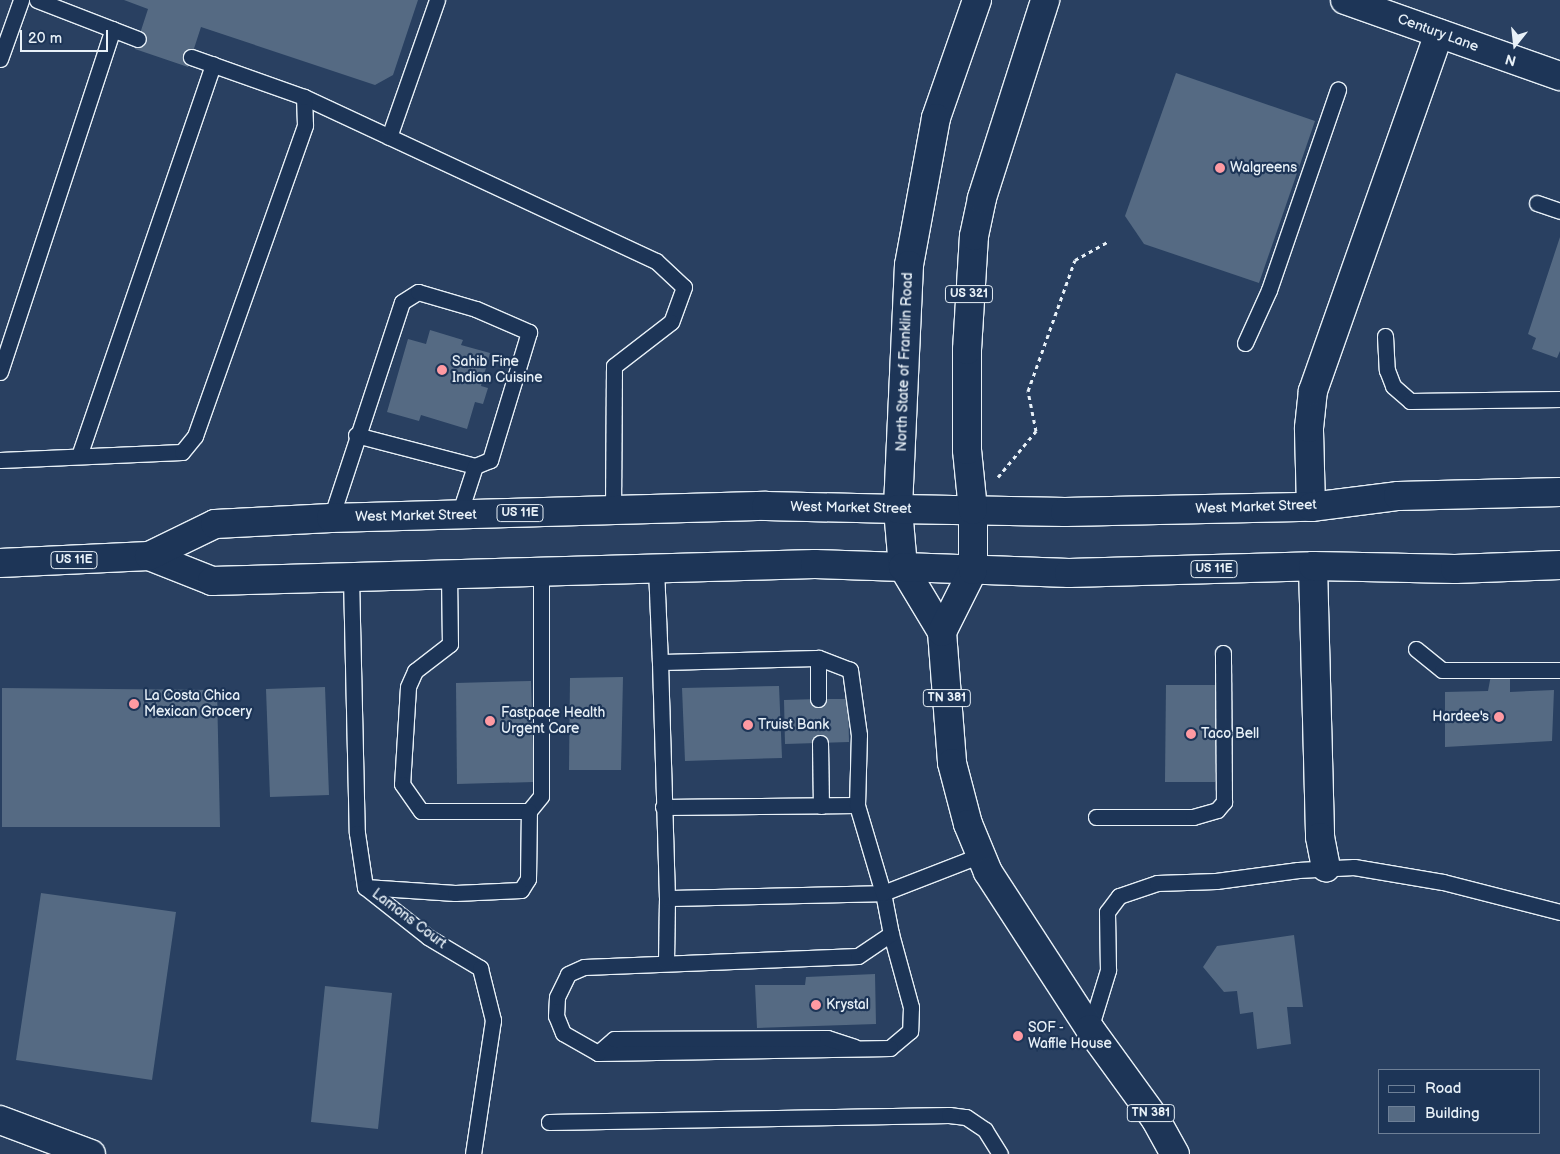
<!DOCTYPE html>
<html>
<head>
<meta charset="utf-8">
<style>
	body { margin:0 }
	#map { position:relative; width:1560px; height:1154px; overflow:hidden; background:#294061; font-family:"Balsamiq Sans",sans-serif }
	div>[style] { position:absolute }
	.building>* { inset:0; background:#556a83 }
	.path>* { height:3px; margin-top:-1.5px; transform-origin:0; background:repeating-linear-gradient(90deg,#e8f1f8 0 4px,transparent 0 8px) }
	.roads { filter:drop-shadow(1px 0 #e8f1f8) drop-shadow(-1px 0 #e8f1f8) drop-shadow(0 1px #e8f1f8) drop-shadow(0 -1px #e8f1f8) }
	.lane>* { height:15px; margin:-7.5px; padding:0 7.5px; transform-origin:7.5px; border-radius:7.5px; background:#1d3557 }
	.street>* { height:28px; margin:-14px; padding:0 14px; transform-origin:14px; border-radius:14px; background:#1d3557 }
	.primary>* { height:28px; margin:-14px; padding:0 14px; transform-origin:14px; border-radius:14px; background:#1d3557 }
	.highway>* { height:28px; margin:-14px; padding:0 14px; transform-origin:14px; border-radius:14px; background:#1d3557 }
	.dots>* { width:14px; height:14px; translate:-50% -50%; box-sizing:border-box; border:2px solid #1d3557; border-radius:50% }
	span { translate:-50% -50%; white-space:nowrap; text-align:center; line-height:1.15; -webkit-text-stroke:4.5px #1d3557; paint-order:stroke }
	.shield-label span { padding:1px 4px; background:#1d3557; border:1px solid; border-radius:4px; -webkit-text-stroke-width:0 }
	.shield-label { font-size:12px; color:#e8f1f8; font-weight:700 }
	.street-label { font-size:14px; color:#e8f1f8 }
	.poi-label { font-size:14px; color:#e8f1f8 }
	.left { translate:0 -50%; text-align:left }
	.right { translate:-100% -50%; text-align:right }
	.legend { position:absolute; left:1378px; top:1069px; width:162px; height:65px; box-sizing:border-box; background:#1d3557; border:1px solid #6e8097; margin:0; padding:6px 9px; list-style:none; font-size:15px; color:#e8f1f8 }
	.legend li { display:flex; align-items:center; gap:10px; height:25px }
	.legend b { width:25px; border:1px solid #6e8097 }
	.north { position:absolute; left:1490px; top:20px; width:50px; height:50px; -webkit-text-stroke:4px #1d3557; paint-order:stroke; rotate:196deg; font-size:14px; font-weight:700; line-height:20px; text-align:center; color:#e8f1f8 }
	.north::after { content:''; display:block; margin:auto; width:18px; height:22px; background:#e8f1f8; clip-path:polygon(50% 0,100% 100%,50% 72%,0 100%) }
	.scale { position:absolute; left:20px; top:30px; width:88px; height:22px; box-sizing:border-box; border:2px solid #e8f1f8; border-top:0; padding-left:6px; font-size:15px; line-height:18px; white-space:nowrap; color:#e8f1f8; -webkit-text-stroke:4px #1d3557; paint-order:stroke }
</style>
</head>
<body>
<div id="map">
	<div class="building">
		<i style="clip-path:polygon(124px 0,418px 0,393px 75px,375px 85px,201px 27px,188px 67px,135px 49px,148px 9px)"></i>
		<i style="clip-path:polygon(1176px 73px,1315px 121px,1259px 283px,1144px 244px,1125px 216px)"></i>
		<i style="clip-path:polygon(1560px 237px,1560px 351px,1557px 358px,1532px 349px,1536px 338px,1528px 334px)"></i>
		<i style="clip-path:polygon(430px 330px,463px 340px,461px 345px,490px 353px,481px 386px,488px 388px,483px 404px,475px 402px,467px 429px,421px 415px,419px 421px,387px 412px,408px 339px,426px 344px)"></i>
		<i style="clip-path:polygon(1491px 675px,1510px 677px,1510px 692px,1554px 690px,1552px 741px,1445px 747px,1445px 692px,1488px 691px)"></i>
		<i style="clip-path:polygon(623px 677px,621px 770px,569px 770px,570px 678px)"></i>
		<i style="clip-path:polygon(531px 681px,534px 782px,457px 784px,456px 683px)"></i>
		<i style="clip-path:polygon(1166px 685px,1217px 685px,1215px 782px,1165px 782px)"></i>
		<i style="clip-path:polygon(779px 686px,782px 758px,685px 761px,682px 688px)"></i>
		<i style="clip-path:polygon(325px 687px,329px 795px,270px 797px,266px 689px)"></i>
		<i style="clip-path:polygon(2px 688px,217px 690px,220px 827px,2px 827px)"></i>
		<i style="clip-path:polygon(818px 699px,848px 699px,849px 742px,785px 744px,784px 700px)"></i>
		<i style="clip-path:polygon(41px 893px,176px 912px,152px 1080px,16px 1060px)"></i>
		<i style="clip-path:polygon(1294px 935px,1303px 1007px,1287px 1007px,1291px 1044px,1257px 1049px,1253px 1012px,1240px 1014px,1237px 991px,1224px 992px,1203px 967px,1217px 946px)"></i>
		<i style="clip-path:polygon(875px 974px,876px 1024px,757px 1028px,755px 985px,805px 985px,806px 977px)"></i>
		<i style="clip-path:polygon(325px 986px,392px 993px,378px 1129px,311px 1122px)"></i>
	</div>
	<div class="path">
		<i style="left:998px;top:477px;width:60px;rotate:-50.4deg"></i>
		<i style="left:1036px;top:431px;width:41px;rotate:-101.3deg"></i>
		<i style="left:1028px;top:391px;width:139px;rotate:-70.3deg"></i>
		<i style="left:1075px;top:260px;width:37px;rotate:-29deg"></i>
	</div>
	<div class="roads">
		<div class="lane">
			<i style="left:37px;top:0;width:108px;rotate:21.1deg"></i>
			<i style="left:0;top:59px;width:63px;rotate:-70.4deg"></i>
			<i style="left:304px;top:97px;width:388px;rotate:25deg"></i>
			<i style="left:656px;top:261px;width:38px;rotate:43deg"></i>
			<i style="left:684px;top:287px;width:37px;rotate:110deg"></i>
			<i style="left:671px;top:322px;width:72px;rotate:142.3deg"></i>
			<i style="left:614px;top:366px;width:144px;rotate:90.4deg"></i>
			<i style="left:389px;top:137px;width:145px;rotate:-70.7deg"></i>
			<i style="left:1537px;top:203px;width:24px;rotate:19deg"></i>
			<i style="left:1385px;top:336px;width:34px;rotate:87deg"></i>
			<i style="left:1387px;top:370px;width:17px;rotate:69deg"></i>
			<i style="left:1393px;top:386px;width:23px;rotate:41deg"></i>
			<i style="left:1410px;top:401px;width:150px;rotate:-0.8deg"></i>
			<i style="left:1245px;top:343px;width:58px;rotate:-65.6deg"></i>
			<i style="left:1269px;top:290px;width:212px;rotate:-71deg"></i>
			<i style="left:0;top:372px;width:361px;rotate:-71.8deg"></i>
			<i style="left:356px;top:435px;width:123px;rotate:14.6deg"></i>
			<i style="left:79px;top:456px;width:414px;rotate:-71.1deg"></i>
			<i style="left:0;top:460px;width:182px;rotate:-2.5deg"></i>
			<i style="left:182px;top:452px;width:21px;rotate:-51deg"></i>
			<i style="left:195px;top:436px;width:330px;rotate:-70.5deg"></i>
			<i style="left:305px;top:125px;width:28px;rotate:-92deg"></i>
			<i style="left:304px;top:97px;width:120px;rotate:-160.5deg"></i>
			<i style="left:331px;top:518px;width:227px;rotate:-71.8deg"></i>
			<i style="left:402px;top:302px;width:19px;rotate:-32deg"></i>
			<i style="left:418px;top:292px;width:60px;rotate:16.3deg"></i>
			<i style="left:476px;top:309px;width:58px;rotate:23.5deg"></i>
			<i style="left:529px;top:332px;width:134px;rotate:106.9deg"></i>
			<i style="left:490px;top:460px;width:16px;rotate:158deg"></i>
			<i style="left:475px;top:466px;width:52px;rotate:108.1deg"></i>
			<i style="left:656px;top:568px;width:94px;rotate:87.6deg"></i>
			<i style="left:449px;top:574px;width:70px;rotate:89.2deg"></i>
			<i style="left:450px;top:644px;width:44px;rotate:142.4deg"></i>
			<i style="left:415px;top:671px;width:17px;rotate:114deg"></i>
			<i style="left:408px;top:687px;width:97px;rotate:93.5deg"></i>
			<i style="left:402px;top:784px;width:33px;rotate:55deg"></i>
			<i style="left:421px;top:811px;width:108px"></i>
			<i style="left:529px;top:811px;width:19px;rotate:-51deg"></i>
			<i style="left:541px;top:796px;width:224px;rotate:-90deg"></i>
			<i style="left:351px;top:577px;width:256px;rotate:88.7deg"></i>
			<i style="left:357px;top:833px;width:55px;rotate:81.6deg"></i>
			<i style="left:365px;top:887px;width:80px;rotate:38.4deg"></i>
			<i style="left:428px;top:937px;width:61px;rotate:30.8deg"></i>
			<i style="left:480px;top:968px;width:54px;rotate:76deg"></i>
			<i style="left:493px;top:1020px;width:135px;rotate:98.5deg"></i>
			<i style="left:1416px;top:649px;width:33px;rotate:39deg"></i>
			<i style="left:1442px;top:670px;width:118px"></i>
			<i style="left:818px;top:658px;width:41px;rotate:90deg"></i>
			<i style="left:820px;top:743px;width:63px;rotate:89.1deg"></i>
			<i style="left:663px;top:807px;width:194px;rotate:-0.6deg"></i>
			<i style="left:1096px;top:817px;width:97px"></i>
			<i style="left:1193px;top:817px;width:25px;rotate:-16deg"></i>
			<i style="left:1217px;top:810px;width:11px;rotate:-49deg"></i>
			<i style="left:1224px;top:802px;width:149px;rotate:-90.4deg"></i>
			<i style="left:365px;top:887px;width:90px;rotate:3.8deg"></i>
			<i style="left:455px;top:893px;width:66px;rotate:-2.6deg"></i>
			<i style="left:521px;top:890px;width:13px;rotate:-58deg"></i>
			<i style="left:528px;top:879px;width:68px;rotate:-89.2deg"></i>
			<i style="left:891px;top:934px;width:76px;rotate:74.7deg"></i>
			<i style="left:911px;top:1007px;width:24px;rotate:92deg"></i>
			<i style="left:910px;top:1031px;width:26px;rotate:140deg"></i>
			<i style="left:890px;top:1048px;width:292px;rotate:179deg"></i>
			<i style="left:598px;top:1053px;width:40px;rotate:-150.3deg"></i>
			<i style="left:563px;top:1033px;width:18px;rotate:-112deg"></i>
			<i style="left:556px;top:1016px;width:19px;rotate:-87deg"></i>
			<i style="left:557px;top:997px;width:25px;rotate:-64deg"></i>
			<i style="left:568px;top:974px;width:17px;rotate:-24deg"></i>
			<i style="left:584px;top:967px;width:274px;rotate:-2.3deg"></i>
			<i style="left:858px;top:956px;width:40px;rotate:-34deg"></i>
			<i style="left:891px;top:934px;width:42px;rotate:-101deg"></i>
			<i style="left:883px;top:893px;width:105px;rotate:-21.2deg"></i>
			<i style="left:666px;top:962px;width:64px;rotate:-89.1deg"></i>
			<i style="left:667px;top:898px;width:216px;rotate:-1.3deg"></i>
			<i style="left:883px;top:893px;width:92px;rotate:-106.5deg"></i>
			<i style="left:857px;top:805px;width:70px;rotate:-88.4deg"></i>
			<i style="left:859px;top:735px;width:66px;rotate:-97.9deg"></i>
			<i style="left:850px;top:670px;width:34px;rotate:-159deg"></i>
			<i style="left:818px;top:658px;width:158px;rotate:178.5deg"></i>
			<i style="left:660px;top:662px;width:236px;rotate:88.3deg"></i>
			<i style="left:1090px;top:1029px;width:62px;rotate:-73deg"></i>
			<i style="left:1108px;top:970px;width:58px;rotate:-91deg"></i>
			<i style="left:1107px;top:912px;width:20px;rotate:-53deg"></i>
			<i style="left:1119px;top:896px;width:40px;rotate:-18.9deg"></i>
			<i style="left:1157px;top:883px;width:59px;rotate:-1.9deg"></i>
			<i style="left:1216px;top:881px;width:83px;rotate:-7.6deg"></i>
			<i style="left:1298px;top:870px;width:56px;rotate:-3.1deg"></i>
			<i style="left:1354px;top:867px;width:90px;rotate:9.6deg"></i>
			<i style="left:1443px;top:882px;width:121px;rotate:14.4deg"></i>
			<i style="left:598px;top:1053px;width:21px;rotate:-41deg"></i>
			<i style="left:614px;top:1039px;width:213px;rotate:-0.3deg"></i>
			<i style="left:827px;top:1038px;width:29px;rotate:18deg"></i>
			<i style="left:549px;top:1122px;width:400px;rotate:-1deg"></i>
			<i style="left:949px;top:1115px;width:17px;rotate:7deg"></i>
			<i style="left:966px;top:1117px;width:23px;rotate:34deg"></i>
			<i style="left:985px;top:1130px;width:28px;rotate:58deg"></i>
		</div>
		<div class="street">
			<i style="left:1345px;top:0;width:228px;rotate:19.5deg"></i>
			<i style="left:1311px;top:507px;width:79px;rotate:-91.5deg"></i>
			<i style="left:1309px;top:428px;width:37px;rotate:-84deg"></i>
			<i style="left:1313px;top:391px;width:379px;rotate:-70.6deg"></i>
			<i style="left:1313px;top:566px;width:271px;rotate:88.5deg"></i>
			<i style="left:1320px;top:837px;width:31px;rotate:79deg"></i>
			<i style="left:0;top:1120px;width:97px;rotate:20.5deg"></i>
		</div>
		<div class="primary">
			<i style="left:149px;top:556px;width:68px;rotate:21.6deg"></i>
			<i style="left:212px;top:581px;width:603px;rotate:-1.61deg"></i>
			<i style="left:815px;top:564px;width:88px;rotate:2deg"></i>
			<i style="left:0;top:563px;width:149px;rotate:-2.7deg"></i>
			<i style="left:149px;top:556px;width:73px;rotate:-25.9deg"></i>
			<i style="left:215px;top:524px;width:116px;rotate:-3deg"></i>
			<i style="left:331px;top:518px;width:435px;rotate:-1.6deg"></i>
			<i style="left:766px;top:506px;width:132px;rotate:1.3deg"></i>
		</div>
		<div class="highway">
			<i style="left:977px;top:0;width:125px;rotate:109.2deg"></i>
			<i style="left:936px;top:118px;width:149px;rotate:100.4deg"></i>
			<i style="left:909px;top:265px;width:244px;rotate:92.6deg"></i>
			<i style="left:898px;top:509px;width:58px;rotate:85.1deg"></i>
			<i style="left:903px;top:567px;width:76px;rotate:59deg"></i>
			<i style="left:942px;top:632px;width:131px;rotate:85.6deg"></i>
			<i style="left:952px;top:763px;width:63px;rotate:75.3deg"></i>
			<i style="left:968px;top:824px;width:52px;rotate:67.4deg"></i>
			<i style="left:988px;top:872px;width:187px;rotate:57deg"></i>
			<i style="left:1090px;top:1029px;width:112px;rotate:54deg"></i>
			<i style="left:1156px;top:1120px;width:39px;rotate:61deg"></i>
			<i style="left:898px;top:509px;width:167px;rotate:1deg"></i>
			<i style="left:1065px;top:512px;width:246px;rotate:-1.2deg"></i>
			<i style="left:1311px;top:507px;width:88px;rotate:-7.2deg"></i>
			<i style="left:1398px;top:496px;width:162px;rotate:-1.4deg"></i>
			<i style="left:903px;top:567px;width:166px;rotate:2.1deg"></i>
			<i style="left:1069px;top:573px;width:244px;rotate:-1.6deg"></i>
			<i style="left:1313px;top:566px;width:142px;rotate:1.2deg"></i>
			<i style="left:1455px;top:569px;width:105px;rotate:-2.2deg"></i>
			<i style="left:942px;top:632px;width:69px;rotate:-63.4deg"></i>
			<i style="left:973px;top:570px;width:60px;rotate:-90deg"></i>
			<i style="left:973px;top:510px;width:60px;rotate:-95.7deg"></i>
			<i style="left:967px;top:450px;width:100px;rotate:-90deg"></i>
			<i style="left:967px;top:350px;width:114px;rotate:-86.5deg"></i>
			<i style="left:974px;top:236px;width:39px;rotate:-78deg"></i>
			<i style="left:982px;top:198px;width:208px;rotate:-72.3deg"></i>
		</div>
	</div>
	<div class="dots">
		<i style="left:1220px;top:168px;background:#ff9aa2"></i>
		<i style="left:442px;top:370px;background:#ff9aa2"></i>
		<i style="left:134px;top:704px;background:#ff9aa2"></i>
		<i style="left:1499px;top:717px;background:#ff9aa2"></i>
		<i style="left:490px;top:721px;background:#ff9aa2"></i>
		<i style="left:748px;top:725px;background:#ff9aa2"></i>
		<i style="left:1191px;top:734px;background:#ff9aa2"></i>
		<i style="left:816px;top:1005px;background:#ff9aa2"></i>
		<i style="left:1018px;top:1036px;background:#ff9aa2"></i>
	</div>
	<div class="shield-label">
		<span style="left:969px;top:294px">US 321</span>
		<span style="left:520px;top:513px">US 11E</span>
		<span style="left:74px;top:560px">US 11E</span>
		<span style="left:1214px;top:569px">US 11E</span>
		<span style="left:947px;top:698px">TN 381</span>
		<span style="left:1151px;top:1113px">TN 381</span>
	</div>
	<div class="street-label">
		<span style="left:1438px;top:33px;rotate:20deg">Century Lane</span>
		<span style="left:905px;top:362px;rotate:-88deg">North State of Franklin Road</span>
		<span style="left:1256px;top:507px;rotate:-2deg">West Market Street</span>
		<span style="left:851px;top:508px;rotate:1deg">West Market Street</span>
		<span style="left:416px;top:516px;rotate:-1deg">West Market Street</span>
		<span style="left:409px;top:919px;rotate:37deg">Lamons Court</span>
	</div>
	<div class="poi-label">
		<span class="left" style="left:1230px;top:168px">Walgreens</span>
		<span class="left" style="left:452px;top:370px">Sahib Fine<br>Indian Cuisine</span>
		<span class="left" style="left:144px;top:704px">La Costa Chica<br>Mexican Grocery</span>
		<span class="left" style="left:501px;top:721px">Fastpace Health<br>Urgent Care</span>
		<span class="right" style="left:1489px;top:717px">Hardee's</span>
		<span class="left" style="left:758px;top:725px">Truist Bank</span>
		<span class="left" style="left:1201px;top:734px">Taco Bell</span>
		<span class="left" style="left:826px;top:1005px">Krystal</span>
		<span class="left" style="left:1028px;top:1036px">SOF -<br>Waffle House</span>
	</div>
	<ul class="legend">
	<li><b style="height:6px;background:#1d3557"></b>Road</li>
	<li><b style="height:14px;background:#556a83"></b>Building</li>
	</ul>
	<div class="north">N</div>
	<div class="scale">20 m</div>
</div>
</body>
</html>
